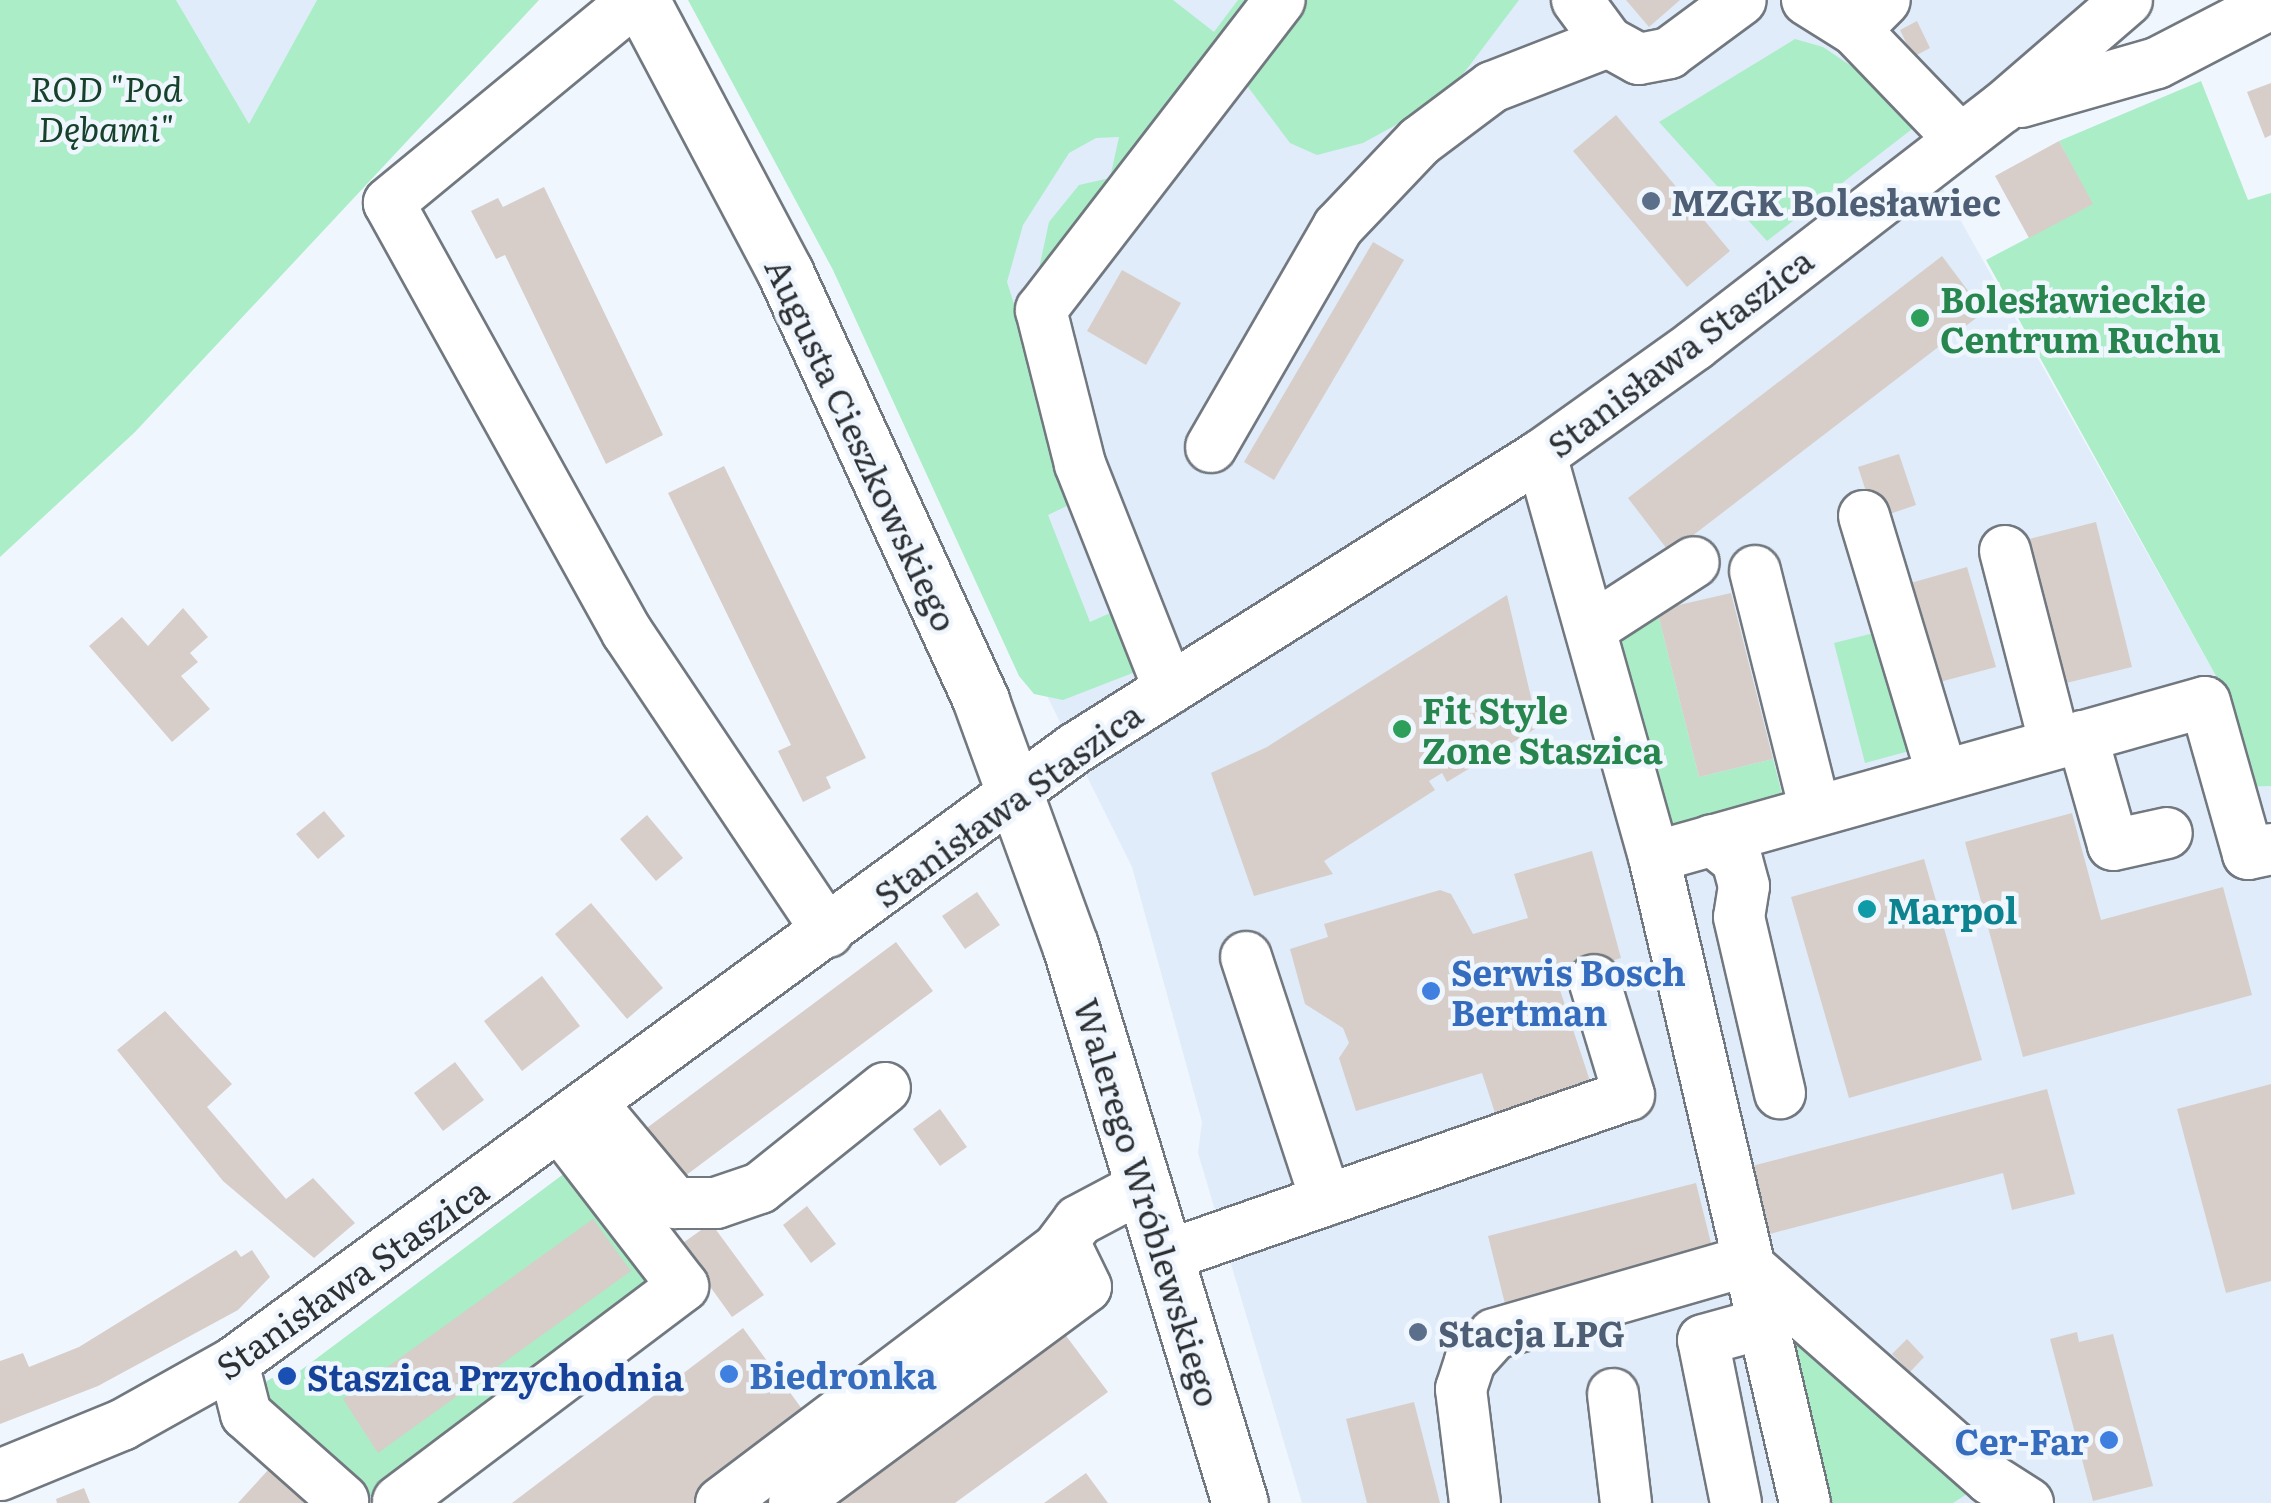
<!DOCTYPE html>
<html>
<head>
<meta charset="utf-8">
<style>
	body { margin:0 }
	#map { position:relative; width:2271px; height:1503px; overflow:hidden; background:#f0f6fe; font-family:Literata,serif }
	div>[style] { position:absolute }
	.built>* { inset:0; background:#e0ecfa }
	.green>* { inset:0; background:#aaedc7 }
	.building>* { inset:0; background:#d7cec9 }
	.roads { filter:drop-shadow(2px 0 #72787f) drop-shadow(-2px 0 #72787f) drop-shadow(0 2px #72787f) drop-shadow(0 -2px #72787f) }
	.minor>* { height:50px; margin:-25px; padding:0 25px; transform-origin:25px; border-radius:25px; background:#fff }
	.major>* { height:55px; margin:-27.5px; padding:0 27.5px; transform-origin:27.5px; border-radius:27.5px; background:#fff }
	.dots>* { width:28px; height:28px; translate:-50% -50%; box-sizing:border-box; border:5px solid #f0f6fe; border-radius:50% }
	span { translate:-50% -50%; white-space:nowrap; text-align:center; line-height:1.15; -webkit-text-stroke:9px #f0f6fe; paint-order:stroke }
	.park-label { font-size:35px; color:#16422c; font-style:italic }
	.service-label { font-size:35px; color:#4e5e75; font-weight:700 }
	.left { translate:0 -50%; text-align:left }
	.leisure-label { font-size:35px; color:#27864d; font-weight:700 }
	.street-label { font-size:35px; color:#2e3134 }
	.culture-label { font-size:35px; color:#0d838f; font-weight:700 }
	.shop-label { font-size:35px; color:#366cbe; font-weight:700 }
	.right { translate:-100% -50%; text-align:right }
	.transit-label { font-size:35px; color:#164399; font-weight:700 }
</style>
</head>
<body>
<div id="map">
	<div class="built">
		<i style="clip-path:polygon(176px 0,317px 0,249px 125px)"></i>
		<i style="clip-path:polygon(691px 0,2094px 0,1920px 148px,2221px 685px,2247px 787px,2271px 786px,2271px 1503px,1302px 1503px,1198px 1153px,1202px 1122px,1132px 867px,760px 118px)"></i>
	</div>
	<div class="green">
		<i style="clip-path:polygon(0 0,176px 0,249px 124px,317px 0,539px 0,135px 432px,0 557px)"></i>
		<i style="clip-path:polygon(688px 0,1173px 0,1214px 32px,1238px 0,1260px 0,1033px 297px,1049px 222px,1079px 185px,1110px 178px,1119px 137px,1096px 138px,1069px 153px,1023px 225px,1007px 282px,1077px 501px,1048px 515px,1090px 622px,1119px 609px,1143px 669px,1063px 700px,1034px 694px,1019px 676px,833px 270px)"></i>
		<i style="clip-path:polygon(1296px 0,1519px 0,1445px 98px,1363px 143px,1317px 155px,1290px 143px,1245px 83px)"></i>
		<i style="clip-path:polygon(1795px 39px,1823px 47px,1878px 84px,1916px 126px,1767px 241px,1659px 122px)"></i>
		<i style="clip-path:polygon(2201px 81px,2248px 200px,2271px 193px,2271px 786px,2247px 787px,2221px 685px,1986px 260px,2092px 204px,2059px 141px)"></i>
		<i style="clip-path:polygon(1657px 610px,1699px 777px,1773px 759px,1784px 802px,1689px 828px,1671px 822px,1619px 635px)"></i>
		<i style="clip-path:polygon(1882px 631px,1913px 750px,1865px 763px,1834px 643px)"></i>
		<i style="clip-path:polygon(585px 1158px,679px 1290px,398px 1501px,350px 1493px,254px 1389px,272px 1378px,285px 1382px)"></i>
		<i style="clip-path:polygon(1744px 1262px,1990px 1479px,1953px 1503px,1805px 1503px)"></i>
	</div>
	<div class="building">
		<i style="clip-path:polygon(1626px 0,1680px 0,1649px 27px)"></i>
		<i style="clip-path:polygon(1917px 21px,1930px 48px,1913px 57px,1900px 30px)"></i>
		<i style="clip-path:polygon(2271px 83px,2271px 135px,2265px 138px,2247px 92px)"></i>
		<i style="clip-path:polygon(1616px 115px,1730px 251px,1687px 287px,1573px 151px)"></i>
		<i style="clip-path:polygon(2059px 141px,2093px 204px,2029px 238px,1995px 176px)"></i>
		<i style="clip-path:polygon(544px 187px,663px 435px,606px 464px,505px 255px,496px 259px,471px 211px,498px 198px,503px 207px)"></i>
		<i style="clip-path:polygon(1373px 242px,1404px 260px,1274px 480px,1244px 462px)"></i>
		<i style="clip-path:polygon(1942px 256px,1984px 312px,1670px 553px,1628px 498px)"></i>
		<i style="clip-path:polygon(1122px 270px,1181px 303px,1146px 365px,1087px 331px)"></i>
		<i style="clip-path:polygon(1899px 454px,1916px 505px,1875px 519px,1858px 467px)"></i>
		<i style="clip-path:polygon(724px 466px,866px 758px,826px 777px,831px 788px,803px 802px,778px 751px,791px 745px,668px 493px)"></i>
		<i style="clip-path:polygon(2096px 522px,2132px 667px,2058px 685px,2021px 541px)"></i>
		<i style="clip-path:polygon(1967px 567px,1996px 667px,1921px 687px,1893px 588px)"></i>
		<i style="clip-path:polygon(1731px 593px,1773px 759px,1699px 777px,1657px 610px)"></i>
		<i style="clip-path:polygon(1507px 595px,1538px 727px,1447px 782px,1442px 773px,1429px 781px,1435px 790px,1324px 861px,1333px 874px,1254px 896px,1211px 773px,1267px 747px)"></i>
		<i style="clip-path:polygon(183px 608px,208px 637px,190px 653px,198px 662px,181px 676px,210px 709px,172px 742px,89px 646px,122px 617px,148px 646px)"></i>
		<i style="clip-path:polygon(324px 811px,345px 836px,318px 859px,296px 834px)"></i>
		<i style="clip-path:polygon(2072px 813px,2101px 920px,2223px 887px,2252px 995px,2023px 1057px,1965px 842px)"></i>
		<i style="clip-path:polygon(647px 815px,683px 858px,656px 881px,620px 839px)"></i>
		<i style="clip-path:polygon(1592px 851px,1621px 958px,1556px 978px,1592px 1087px,1496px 1116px,1482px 1073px,1356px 1111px,1339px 1058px,1349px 1043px,1343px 1028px,1305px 1004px,1290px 949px,1328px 937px,1324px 924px,1440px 890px,1451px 894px,1473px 934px,1528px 918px,1514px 874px)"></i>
		<i style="clip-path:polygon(1924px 859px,1982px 1060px,1849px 1098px,1791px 897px)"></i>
		<i style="clip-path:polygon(977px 892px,1000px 925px,965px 949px,942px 916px)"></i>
		<i style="clip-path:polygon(591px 903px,663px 988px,627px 1019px,555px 934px)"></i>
		<i style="clip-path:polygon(896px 942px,933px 991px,669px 1188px,632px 1139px)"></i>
		<i style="clip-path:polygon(542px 976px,580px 1026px,522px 1071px,484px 1021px)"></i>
		<i style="clip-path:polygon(165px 1011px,232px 1084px,207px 1107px,286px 1199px,313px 1178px,355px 1223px,314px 1258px,223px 1181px,117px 1050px)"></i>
		<i style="clip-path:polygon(455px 1062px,484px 1100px,443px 1131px,414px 1093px)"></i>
		<i style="clip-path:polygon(2271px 1084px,2271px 1281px,2226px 1293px,2177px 1109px)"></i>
		<i style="clip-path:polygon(2047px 1089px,2075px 1194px,2012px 1210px,2003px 1173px,1766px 1235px,1748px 1167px)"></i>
		<i style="clip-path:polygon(940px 1109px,967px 1147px,940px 1166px,913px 1129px)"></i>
		<i style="clip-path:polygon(1696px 1183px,1715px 1259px,1507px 1312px,1488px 1236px)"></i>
		<i style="clip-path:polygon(807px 1206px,836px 1244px,811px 1263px,783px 1225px)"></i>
		<i style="clip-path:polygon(593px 1219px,631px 1271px,378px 1453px,343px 1399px)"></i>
		<i style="clip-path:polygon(711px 1223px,764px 1295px,732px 1317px,680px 1245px)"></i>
		<i style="clip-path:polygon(236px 1250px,241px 1257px,252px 1250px,270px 1277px,238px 1310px,98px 1386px,0 1424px,0 1361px,23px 1353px,29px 1367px,79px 1347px)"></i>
		<i style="clip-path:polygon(743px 1328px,810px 1420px,698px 1503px,512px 1503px)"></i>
		<i style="clip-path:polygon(1061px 1329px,1108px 1392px,955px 1503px,822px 1503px)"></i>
		<i style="clip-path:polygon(2077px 1332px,2079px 1342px,2113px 1334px,2153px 1486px,2093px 1501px,2050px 1339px)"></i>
		<i style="clip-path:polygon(1907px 1339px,1924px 1357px,1910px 1372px,1892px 1354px)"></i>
		<i style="clip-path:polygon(1414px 1402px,1440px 1503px,1367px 1503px,1346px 1419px)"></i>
		<i style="clip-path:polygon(283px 1466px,316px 1503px,238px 1503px,268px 1470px)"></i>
		<i style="clip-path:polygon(1086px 1473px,1108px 1503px,1044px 1503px)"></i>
		<i style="clip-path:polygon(84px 1488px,90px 1503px,57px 1503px,56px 1499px)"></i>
	</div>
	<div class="roads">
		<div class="minor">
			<i style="left:635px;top:0;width:319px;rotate:140.5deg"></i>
			<i style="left:389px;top:203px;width:491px;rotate:61deg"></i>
			<i style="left:627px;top:632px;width:361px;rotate:56.2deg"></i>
			<i style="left:1577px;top:0;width:52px;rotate:53.6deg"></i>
			<i style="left:1807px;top:0;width:57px;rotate:32deg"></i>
			<i style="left:1855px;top:30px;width:151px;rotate:46.1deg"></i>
			<i style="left:1855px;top:30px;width:42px;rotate:-45deg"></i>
			<i style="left:2021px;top:102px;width:141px;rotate:-16deg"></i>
			<i style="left:2157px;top:63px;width:128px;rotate:-27.4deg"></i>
			<i style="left:1211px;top:447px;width:254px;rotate:-60deg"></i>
			<i style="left:1338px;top:227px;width:119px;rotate:-46.4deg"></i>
			<i style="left:1420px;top:141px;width:90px;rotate:-36.9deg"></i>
			<i style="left:1492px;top:87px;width:124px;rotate:-21.2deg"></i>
			<i style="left:1608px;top:42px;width:35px;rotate:29deg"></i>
			<i style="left:1639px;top:59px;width:31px;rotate:-11deg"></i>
			<i style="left:1669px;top:53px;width:89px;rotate:-36.4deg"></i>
			<i style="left:1541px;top:455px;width:418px;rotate:74.3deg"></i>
			<i style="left:1654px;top:857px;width:663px;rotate:76.84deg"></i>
			<i style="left:1864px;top:516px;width:270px;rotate:73.2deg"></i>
			<i style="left:2005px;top:551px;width:199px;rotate:75.5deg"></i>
			<i style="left:1755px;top:571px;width:246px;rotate:75.9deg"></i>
			<i style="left:1592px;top:628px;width:121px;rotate:-32.9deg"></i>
			<i style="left:1169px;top:689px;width:242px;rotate:-111.6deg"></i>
			<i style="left:1080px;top:464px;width:159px;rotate:-104.2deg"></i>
			<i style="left:1041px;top:310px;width:391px;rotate:-52.4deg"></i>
			<i style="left:2082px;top:736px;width:113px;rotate:74.1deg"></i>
			<i style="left:2113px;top:845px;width:55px;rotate:-12.5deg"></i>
			<i style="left:1712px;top:840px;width:32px;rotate:39deg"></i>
			<i style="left:1737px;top:860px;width:27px;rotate:75deg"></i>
			<i style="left:1744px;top:886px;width:31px;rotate:99deg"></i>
			<i style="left:1739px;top:917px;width:181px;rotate:76.9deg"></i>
			<i style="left:1654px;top:857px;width:572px;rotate:-15.71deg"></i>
			<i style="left:2205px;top:702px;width:158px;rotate:74.2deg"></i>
			<i style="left:2248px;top:854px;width:24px;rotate:-12deg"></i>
			<i style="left:1246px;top:957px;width:256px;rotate:71.8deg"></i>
			<i style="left:593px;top:1105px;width:128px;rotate:50.1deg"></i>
			<i style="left:675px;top:1203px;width:41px"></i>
			<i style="left:716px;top:1203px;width:46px;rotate:-18.8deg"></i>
			<i style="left:760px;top:1188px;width:160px;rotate:-38.7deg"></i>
			<i style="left:1166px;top:1256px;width:490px;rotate:-19.2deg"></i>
			<i style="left:1629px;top:1095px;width:120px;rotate:-106.9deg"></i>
			<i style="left:1744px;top:1262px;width:328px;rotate:41.4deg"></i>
			<i style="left:1990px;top:1479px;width:45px;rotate:32.3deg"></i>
			<i style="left:233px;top:1363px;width:53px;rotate:75.7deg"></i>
			<i style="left:246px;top:1414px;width:130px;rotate:41.6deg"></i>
			<i style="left:1613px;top:1394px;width:110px;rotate:83.2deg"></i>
			<i style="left:0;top:1475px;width:132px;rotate:-22.3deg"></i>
			<i style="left:122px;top:1425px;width:127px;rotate:-29.2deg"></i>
			<i style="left:233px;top:1363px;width:1041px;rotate:-36.13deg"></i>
			<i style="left:1074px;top:749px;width:552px;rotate:-32.19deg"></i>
			<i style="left:1541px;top:455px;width:189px;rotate:-35.5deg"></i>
			<i style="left:1695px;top:345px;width:388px;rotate:-37.7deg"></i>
			<i style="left:2002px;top:108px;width:165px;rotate:-40.8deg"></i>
			<i style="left:398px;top:1501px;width:357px;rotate:-37deg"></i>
			<i style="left:683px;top:1286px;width:198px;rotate:-127.6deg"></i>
			<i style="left:721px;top:1503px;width:423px;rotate:-37.1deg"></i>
			<i style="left:1058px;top:1248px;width:34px;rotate:-53deg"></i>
			<i style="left:1078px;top:1221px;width:75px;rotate:-27.9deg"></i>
			<i style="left:794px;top:1503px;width:363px;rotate:-36.5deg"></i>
			<i style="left:1086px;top:1287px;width:50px;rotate:-116.1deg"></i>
			<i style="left:1475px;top:1503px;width:115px;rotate:-97deg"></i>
			<i style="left:1461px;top:1389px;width:29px;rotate:-72deg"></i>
			<i style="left:1470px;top:1361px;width:36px;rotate:-48deg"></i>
			<i style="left:1494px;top:1334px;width:260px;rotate:-16.1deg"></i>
			<i style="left:1736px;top:1503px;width:166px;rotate:-101.4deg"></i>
			<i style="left:1703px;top:1340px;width:60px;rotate:-15.4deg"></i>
		</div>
		<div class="major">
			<i style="left:641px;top:0;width:308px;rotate:62.1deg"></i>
			<i style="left:785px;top:272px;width:472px;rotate:65.4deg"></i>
			<i style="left:981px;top:701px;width:260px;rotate:70deg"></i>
			<i style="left:1070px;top:945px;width:583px;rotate:73.06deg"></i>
		</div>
	</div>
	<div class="dots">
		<i style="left:1651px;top:201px;background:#5c6f8a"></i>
		<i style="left:1920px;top:318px;background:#2e9e5b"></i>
		<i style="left:1402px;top:729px;background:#2e9e5b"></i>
		<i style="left:1867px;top:909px;background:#0f9aa8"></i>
		<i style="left:1431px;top:991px;background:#3f7fe0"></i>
		<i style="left:1418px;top:1332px;background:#5c6f8a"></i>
		<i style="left:729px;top:1374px;background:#3f7fe0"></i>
		<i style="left:287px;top:1376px;background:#1a4fb4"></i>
		<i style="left:2109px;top:1440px;background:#3f7fe0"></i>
	</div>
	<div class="park-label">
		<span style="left:106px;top:107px">ROD "Pod<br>Dębami"</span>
	</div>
	<div class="service-label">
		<span class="left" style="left:1671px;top:201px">MZGK Bolesławiec</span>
		<span class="left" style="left:1438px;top:1332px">Stacja LPG</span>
	</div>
	<div class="leisure-label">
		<span class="left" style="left:1940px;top:318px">Bolesławieckie<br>Centrum Ruchu</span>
		<span class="left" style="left:1422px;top:729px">Fit Style<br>Zone Staszica</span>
	</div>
	<div class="street-label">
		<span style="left:1679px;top:351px;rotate:-37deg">Stanisława Staszica</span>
		<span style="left:863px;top:444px;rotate:65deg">Augusta Cieszkowskiego</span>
		<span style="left:1007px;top:803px;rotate:-36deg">Stanisława Staszica</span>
		<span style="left:1149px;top:1202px;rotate:73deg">Walerego Wróblewskiego</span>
		<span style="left:351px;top:1277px;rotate:-35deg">Stanisława Staszica</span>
	</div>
	<div class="culture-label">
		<span class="left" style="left:1887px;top:909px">Marpol</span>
	</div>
	<div class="shop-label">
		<span class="left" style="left:1451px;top:991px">Serwis Bosch<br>Bertman</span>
		<span class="left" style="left:749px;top:1374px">Biedronka</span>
		<span class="right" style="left:2089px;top:1440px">Cer-Far</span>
	</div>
	<div class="transit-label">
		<span class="left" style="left:307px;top:1376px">Staszica Przychodnia</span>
	</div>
</div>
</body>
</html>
